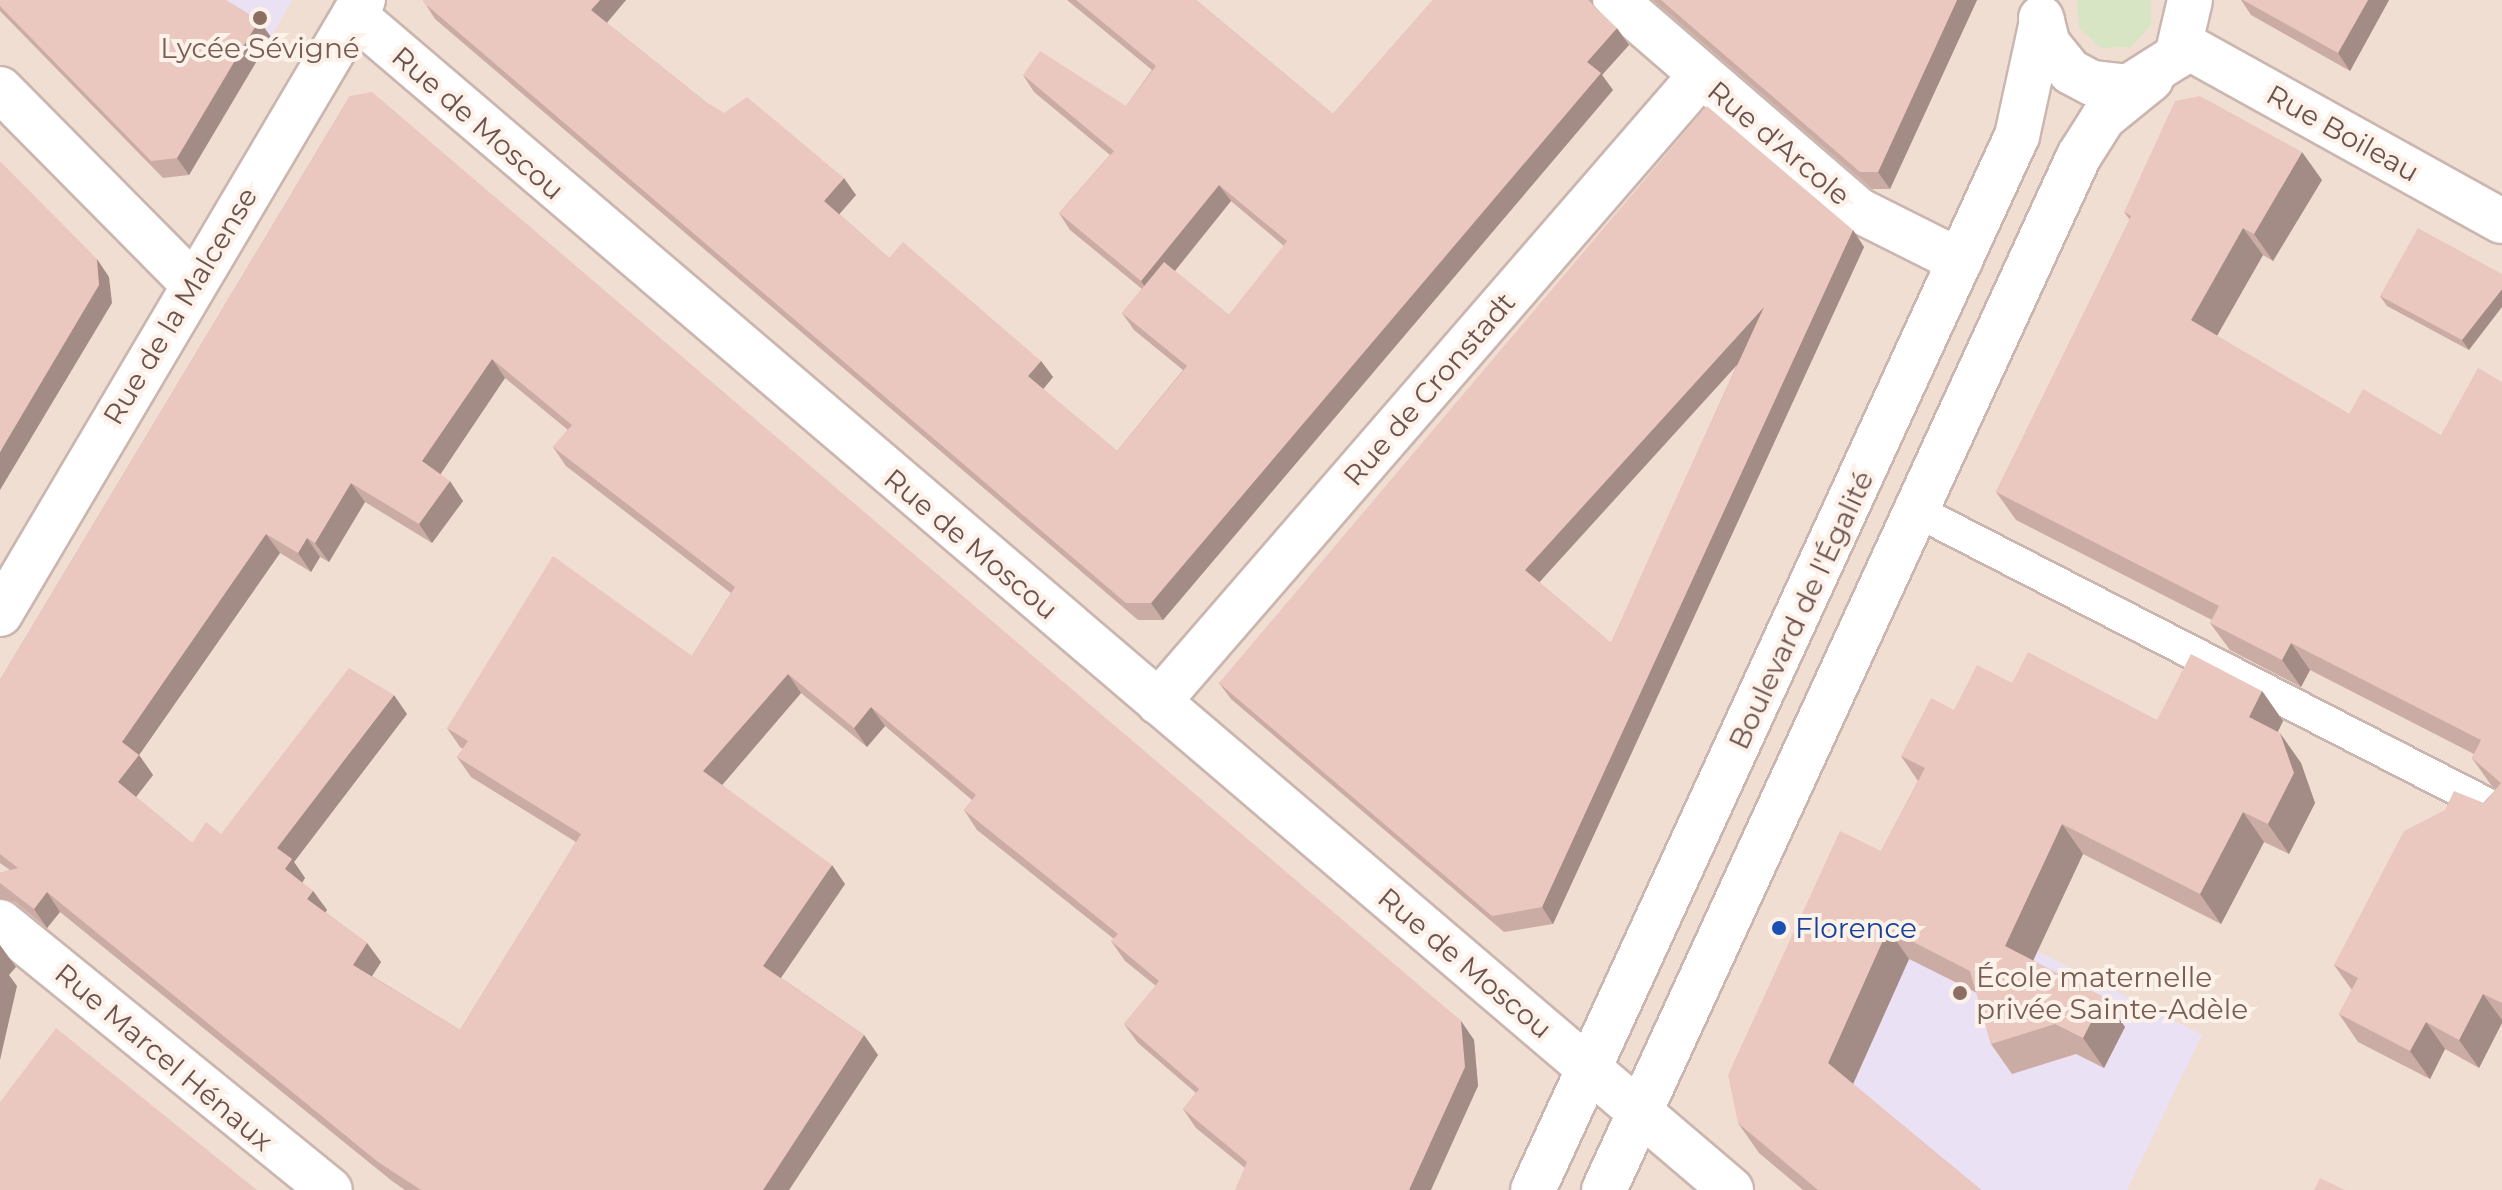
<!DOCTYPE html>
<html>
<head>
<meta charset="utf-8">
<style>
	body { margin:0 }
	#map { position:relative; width:2502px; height:1190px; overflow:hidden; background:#f9ede4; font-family:Montserrat,sans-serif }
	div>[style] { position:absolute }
	.residential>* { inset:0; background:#f0ded3 }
	.education>* { inset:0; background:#eae1f5 }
	.green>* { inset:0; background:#d8e5c5 }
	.roads { filter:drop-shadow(2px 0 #cbb6af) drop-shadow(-2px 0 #cbb6af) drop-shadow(0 2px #cbb6af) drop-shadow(0 -2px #cbb6af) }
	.service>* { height:32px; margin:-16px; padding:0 16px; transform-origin:16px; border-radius:16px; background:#fff }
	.minor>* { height:44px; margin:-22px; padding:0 22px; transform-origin:22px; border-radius:22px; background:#fff }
	.tertiary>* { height:44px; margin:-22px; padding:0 22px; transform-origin:22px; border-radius:22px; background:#fff }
	.secondary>* { height:44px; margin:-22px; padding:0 22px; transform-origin:22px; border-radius:22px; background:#fff }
	.wall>* { inset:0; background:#caaca4 }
	.shaded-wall>* { inset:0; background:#a48c86 }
	.building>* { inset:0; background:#ebc8bf }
	.dots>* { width:22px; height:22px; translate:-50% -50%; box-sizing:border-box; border:4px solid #fcf2ea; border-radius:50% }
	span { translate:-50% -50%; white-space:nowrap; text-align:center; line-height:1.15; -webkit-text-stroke:8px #fcf2ea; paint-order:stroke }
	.education-label { font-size:28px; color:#785e54 }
	.left { translate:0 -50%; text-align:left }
	.street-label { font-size:28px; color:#6e524d }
	.transit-label { font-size:28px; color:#164399 }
</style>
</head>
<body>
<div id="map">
	<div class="residential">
		<i style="clip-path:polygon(0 0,2502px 0,2502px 1190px,0 1190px)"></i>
	</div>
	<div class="education">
		<i style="clip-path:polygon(208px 0,292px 0,271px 37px)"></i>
		<i style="clip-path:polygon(1861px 861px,2202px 1035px,2127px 1190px,1803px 1190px,1759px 1153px,1749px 1105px)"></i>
	</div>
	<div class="green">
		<i style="clip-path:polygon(2077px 0,2151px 0,2151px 25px,2131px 47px,2101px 48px,2079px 28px)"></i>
	</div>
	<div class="roads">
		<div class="service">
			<i style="left:1917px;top:511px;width:658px;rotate:27.23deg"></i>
		</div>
		<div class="minor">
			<i style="left:1615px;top:0;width:321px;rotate:40.8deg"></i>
			<i style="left:1858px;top:210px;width:114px;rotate:26.6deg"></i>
			<i style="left:354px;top:15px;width:1810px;rotate:40.47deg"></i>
			<i style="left:2184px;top:45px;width:363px;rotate:29deg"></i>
			<i style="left:0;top:89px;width:274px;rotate:45.3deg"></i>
			<i style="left:1158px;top:702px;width:828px;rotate:-49.11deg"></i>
			<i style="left:0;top:922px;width:425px;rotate:39.1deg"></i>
		</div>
		<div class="tertiary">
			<i style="left:0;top:614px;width:713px;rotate:-59.41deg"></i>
		</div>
		<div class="secondary">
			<i style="left:2041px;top:18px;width:27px;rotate:75deg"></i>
			<i style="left:2048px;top:44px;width:36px;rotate:51deg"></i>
			<i style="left:2071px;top:72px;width:24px;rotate:28deg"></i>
			<i style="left:2092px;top:83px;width:36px;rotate:6deg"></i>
			<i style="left:2128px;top:87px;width:58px;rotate:-32.3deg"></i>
			<i style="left:2177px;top:56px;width:57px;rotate:-76.9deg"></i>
			<i style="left:1533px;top:1190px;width:1160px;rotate:-65.34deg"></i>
			<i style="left:2017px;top:136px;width:118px;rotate:-77.7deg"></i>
			<i style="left:1604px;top:1190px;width:1138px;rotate:-65.33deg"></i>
			<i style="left:2079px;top:156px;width:45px;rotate:-57.7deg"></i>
			<i style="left:2103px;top:118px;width:62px;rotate:-39.1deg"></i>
		</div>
	</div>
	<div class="wall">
		<i style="clip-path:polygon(0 0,271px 37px,189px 175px,163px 178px,0 11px)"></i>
		<i style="clip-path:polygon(evenodd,423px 0,626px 0,607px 23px,707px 103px,856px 195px,839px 214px,889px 258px,1041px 361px,1053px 377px,1043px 389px,1117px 451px,1183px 370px,1134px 330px,1122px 313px,1142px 289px,1070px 230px,1059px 213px,1110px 155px,1034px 92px,1023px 75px,1126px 106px,1152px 70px,1067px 0,1196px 0,1333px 114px,1433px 0,1593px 0,1593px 4px,1629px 45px,1602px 75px,1613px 90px,1163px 620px,1138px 620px,435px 19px,423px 0,1231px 201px,1284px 246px,1229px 315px,1175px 271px,1231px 201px)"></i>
		<i style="clip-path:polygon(1653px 0,1977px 0,1890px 189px,1872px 189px)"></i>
		<i style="clip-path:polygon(2241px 0,2389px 0,2350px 71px,2251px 15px)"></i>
		<i style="clip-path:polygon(evenodd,350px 96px,1461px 1021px,1474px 1040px,1478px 1086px,1245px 1168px,1196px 1128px,1183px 1109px,1196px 1093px,1138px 1043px,1124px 1024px,1156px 986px,1125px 961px,1111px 941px,1114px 939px,977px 830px,964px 810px,972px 800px,885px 726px,867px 747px,801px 693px,722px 785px,845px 884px,781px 978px,864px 1035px,878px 1055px,789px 1190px,405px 1190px,392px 1181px,60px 912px,47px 928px,15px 902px,0 899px,0 873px,10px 870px,0 863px,0 680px,350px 96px,505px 378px,568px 430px,553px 447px,566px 466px,731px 593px,692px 656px,447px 728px,460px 747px,463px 749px,457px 757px,471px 777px,576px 842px,460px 1030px,372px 976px,381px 962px,367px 943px,325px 912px,327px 910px,313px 891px,302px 883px,305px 878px,294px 862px,407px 714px,221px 834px,192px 843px,136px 797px,153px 775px,139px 755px,280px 553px,311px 572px,320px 557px,329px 562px,365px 502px,432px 543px,463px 501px,440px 474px,505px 378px)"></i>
		<i style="clip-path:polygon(2322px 180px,2273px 261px,2263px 255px,2217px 336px,2349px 414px,2441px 435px,2502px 382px,2502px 1023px,2479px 1068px,2445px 1049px,2430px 1079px,2358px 1042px,2339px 1014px,2352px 990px,2334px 965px,2496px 789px,2491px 785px,2472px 758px,2474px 754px,2310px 670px,2301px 687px,2230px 650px,2210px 623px,2212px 620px,2016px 520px,1996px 492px,2130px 220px,2124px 212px)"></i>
		<i style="clip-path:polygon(evenodd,1853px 230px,1864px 247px,1553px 924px,1504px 932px,1231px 699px,1219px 683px,1853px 230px,1737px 365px,1611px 643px,1539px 582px,1737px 365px)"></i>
		<i style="clip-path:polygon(2502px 274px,2469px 350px,2387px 306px,2380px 296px)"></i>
		<i style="clip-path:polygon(2012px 683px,2157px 720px,2262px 691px,2283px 721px,2278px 732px,2301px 763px,2315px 803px,2289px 854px,2264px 842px,2221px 924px,2083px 854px,2033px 960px,2125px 1027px,2104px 1068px,2076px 1054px,2012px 1074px,1991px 1044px,1977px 993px,1909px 959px,1853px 1084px,1981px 1190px,1803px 1190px,1759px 1153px,1738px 1123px,1918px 781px,1901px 756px,1954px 710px)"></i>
	</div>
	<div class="shaded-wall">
		<i style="clip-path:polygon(600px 0,626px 0,603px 27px,591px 10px)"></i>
		<i style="clip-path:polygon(1957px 0,1977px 0,1890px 189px,1878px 172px)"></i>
		<i style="clip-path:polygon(2368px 0,2389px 0,2350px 71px,2338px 53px)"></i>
		<i style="clip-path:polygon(259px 20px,271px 37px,189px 175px,177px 158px)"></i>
		<i style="clip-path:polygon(1617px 28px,1629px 45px,1602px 75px,1613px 90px,1163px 620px,1151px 603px,1587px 62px)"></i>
		<i style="clip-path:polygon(2302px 152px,2322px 180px,2273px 261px,2254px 234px)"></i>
		<i style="clip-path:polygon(844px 178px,856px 195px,836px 218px,824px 201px)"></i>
		<i style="clip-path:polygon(1219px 185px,1231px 201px,1153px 298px,1141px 281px)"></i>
		<i style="clip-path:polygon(2243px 228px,2263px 255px,2210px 348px,2191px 320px)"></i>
		<i style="clip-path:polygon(1853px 230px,1864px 247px,1553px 924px,1542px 907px)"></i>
		<i style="clip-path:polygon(97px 259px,109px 277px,112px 303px,0 490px,0 452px)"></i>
		<i style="clip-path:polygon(2502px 289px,2502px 307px,2469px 350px,2462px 340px)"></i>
		<i style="clip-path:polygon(1764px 307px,1775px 323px,1536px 586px,1525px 570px)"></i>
		<i style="clip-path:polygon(492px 359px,505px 378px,436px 481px,422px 461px)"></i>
		<i style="clip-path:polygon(1041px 361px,1053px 377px,1040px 393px,1028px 376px)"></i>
		<i style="clip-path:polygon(450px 481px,463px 501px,432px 543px,419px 524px)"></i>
		<i style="clip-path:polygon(351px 483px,365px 502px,329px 562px,315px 543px)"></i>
		<i style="clip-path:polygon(266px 534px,280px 553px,137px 758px,139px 755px,153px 775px,132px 802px,118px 782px,122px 742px)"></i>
		<i style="clip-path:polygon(307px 538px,320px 557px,311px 572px,298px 553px)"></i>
		<i style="clip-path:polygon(2291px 643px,2310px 670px,2301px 687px,2282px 660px)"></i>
		<i style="clip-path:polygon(788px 674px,801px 693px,717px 791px,703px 771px)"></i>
		<i style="clip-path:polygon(2262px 691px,2283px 721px,2270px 747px,2249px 717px)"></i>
		<i style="clip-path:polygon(394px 695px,407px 714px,294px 862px,305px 878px,299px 888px,285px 869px,277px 848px)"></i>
		<i style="clip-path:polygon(871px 707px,885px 726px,867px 747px,854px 728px)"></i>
		<i style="clip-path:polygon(2280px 733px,2301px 763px,2315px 803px,2289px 854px,2268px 824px)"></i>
		<i style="clip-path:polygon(2243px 812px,2264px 842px,2221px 924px,2200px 894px)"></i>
		<i style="clip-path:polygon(2062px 824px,2083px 854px,2026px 976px,2005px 946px)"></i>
		<i style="clip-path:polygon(832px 865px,845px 884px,776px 985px,763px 966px)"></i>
		<i style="clip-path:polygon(313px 891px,327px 910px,321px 919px,307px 899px)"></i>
		<i style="clip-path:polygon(47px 892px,60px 912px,47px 928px,34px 909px)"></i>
		<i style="clip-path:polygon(1888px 929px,1909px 959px,1849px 1093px,1828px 1063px)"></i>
		<i style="clip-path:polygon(367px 943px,381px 962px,367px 984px,353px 965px)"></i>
		<i style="clip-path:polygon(0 945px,16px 967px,9px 975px,17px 986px,0 1060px)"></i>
		<i style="clip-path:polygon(2483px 994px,2502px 1020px,2502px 1023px,2479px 1068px,2459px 1040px)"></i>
		<i style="clip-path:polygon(2104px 997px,2125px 1027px,2104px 1068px,2083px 1038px)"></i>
		<i style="clip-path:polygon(1461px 1021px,1474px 1040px,1478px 1086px,1431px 1190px,1409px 1190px)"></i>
		<i style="clip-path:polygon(2426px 1022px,2445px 1049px,2430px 1079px,2410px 1051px)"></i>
		<i style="clip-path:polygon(864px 1035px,878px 1055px,789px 1190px,763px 1190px)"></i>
	</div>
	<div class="building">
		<i style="clip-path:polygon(0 0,226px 0,259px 20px,177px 158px,151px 161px,0 6px)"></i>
		<i style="clip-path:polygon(423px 0,600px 0,591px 10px,707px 103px,724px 113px,747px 97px,844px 178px,824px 201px,889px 258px,903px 242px,1041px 361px,1028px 376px,1117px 451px,1187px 366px,1122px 313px,1164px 262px,1229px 315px,1287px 241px,1219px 185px,1141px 281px,1059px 213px,1114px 151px,1023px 75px,1040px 51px,1126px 106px,1156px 66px,1076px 0,1196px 0,1333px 114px,1433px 0,1588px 0,1617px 28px,1587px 62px,1601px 73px,1151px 603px,1126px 603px,423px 2px)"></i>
		<i style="clip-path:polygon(1661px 0,1957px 0,1878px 172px,1860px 172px)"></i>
		<i style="clip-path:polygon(2243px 0,2368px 0,2338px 53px)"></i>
		<i style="clip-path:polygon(evenodd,372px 92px,1461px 1021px,1465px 1067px,1409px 1190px,1235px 1190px,1247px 1162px,1183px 1109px,1199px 1089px,1124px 1024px,1159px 981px,1111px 941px,1118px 934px,964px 810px,976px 795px,871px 707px,854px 728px,788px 674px,703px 771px,832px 865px,763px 966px,864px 1035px,763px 1190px,421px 1190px,378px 1162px,47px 892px,34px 909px,0 883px,0 873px,18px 868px,0 854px,0 680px,350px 96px,372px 92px,492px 359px,572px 425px,553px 447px,735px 587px,692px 656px,553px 556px,447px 728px,468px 741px,457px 757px,581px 834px,460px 1030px,353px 965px,367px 943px,307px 899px,313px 891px,285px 869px,292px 859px,277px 848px,394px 695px,349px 668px,221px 834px,206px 822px,192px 843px,118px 782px,139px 755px,122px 742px,266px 534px,298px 553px,307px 538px,315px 543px,351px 483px,419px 524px,450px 481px,422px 461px,492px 359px)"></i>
		<i style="clip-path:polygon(2200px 96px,2302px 152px,2254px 234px,2243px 228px,2191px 320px,2349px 414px,2363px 389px,2441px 435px,2478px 368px,2502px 382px,2502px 1003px,2483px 994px,2459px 1040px,2426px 1022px,2410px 1051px,2339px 1014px,2358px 978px,2334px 965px,2404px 831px,2445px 810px,2454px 791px,2484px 803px,2501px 783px,2472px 758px,2481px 740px,2291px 643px,2282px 660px,2210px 623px,2219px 606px,1996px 492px,2131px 216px,2124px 212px,2175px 101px)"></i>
		<i style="clip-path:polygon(evenodd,1707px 106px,1853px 230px,1542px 907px,1492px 916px,1219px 683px,1707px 106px,1764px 307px,1657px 540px,1611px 643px,1525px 570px,1764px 307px)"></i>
		<i style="clip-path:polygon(0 161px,97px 259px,99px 285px,0 452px)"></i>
		<i style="clip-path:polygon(2418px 228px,2502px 274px,2502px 289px,2462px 340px,2380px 296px)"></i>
		<i style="clip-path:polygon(2028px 652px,2157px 720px,2191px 654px,2262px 691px,2249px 717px,2280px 733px,2294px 773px,2268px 824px,2243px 812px,2200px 894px,2062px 824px,2005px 946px,2104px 997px,2083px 1038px,2055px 1024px,1991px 1044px,1970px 971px,1888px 929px,1828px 1063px,1981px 1190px,1818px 1190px,1738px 1123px,1728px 1075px,1840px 831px,1881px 851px,1925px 768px,1901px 756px,1931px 698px,1954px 710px,1977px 665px,2012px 683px)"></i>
		<i style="clip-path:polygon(56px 1028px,257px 1190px,0 1190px,0 1102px)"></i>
		<i style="clip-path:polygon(2320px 1178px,2345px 1190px,2314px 1190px)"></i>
	</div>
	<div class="dots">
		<i style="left:260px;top:18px;background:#8d6e63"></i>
		<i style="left:1779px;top:928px;background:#1a4fb4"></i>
		<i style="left:1960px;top:993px;background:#8d6e63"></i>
	</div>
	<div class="education-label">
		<span style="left:260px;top:48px">Lycée Sévigné</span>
		<span class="left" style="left:1976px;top:993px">École maternelle<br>privée Sainte-Adèle</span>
	</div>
	<div class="street-label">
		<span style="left:478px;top:123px;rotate:41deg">Rue de Moscou</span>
		<span style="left:2343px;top:133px;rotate:29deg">Rue Boileau</span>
		<span style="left:1779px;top:143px;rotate:40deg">Rue d'Arcole</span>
		<span style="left:180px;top:306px;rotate:-59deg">Rue de la Malcense</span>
		<span style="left:1429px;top:389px;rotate:-49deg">Rue de Cronstadt</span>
		<span style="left:971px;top:544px;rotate:40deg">Rue de Moscou</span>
		<span style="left:1801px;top:610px;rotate:-65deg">Boulevard de l'Égalité</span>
		<span style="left:1465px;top:963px;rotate:40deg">Rue de Moscou</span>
		<span style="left:164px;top:1057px;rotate:40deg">Rue Marcel Hénaux</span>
	</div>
	<div class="transit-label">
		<span class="left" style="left:1795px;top:928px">Florence</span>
	</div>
</div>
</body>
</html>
